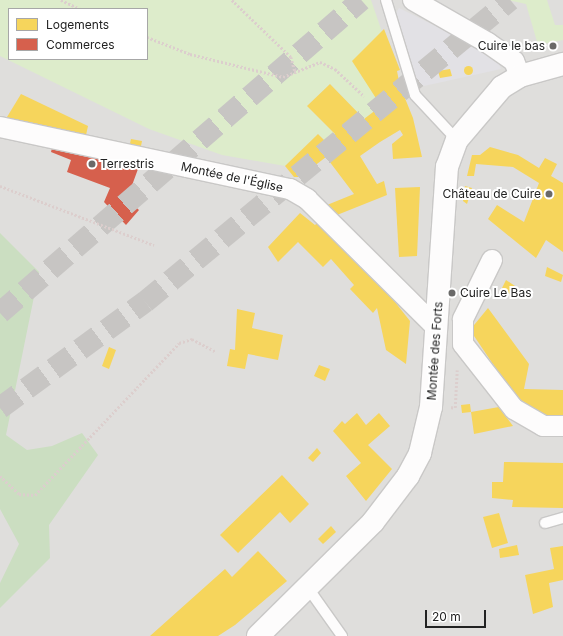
<!DOCTYPE html>
<html>
<head>
<meta charset="utf-8">
<style>
	body { margin:0 }
	#map { position:relative; width:563px; height:636px; overflow:hidden; background:#f0eeeb; font-family:Inter,sans-serif }
	div>[style] { position:absolute }
	.residential>* { inset:0; background:#dfdedc }
	.grass>* { inset:0; background:#ddeccb }
	.forest>* { inset:0; background:#cbdec1 }
	.plaza>* { inset:0; background:#e2e1e5 }
	.homes>* { inset:0; background:#f6d55c }
	.round { border-radius:50% }
	.shops>* { inset:0; background:#d6604d }
	.trunk-tunnel>* { height:22px; margin-top:-11px; transform-origin:0; background:repeating-linear-gradient(90deg,#c7c5c3 0 22px,transparent 0 33px) }
	.path>* { height:2.5px; margin-top:-1.25px; transform-origin:0; background:repeating-linear-gradient(90deg,#dccecd 0 2px,transparent 0 4px) }
	.roads { filter:drop-shadow(1px 0 #c9c8c7) drop-shadow(-1px 0 #c9c8c7) drop-shadow(0 1px #c9c8c7) drop-shadow(0 -1px #c9c8c7) }
	.service>* { height:10px; margin:-5px; padding:0 5px; transform-origin:5px; border-radius:5px; background:#fdfcfc }
	.minor>* { height:20px; margin:-10px; padding:0 10px; transform-origin:10px; border-radius:10px; background:#fdfcfc }
	.tertiary>* { height:22px; margin:-11px; padding:0 11px; transform-origin:11px; border-radius:11px; background:#fdfcfc }
	.dots>* { width:11px; height:11px; translate:-50% -50%; box-sizing:border-box; border:2px solid #fff; border-radius:50% }
	span { translate:-50% -50%; white-space:nowrap; text-align:center; line-height:1.15; -webkit-text-stroke:4px #fff; paint-order:stroke }
	.poi-label { font-size:12px; color:#222 }
	.right { translate:-100% -50%; text-align:right }
	.left { translate:0 -50%; text-align:left }
	.street-label { font-size:12px; color:#222 }
	.legend { position:absolute; left:8px; top:8px; width:140px; height:52px; box-sizing:border-box; background:#fff; border:1px solid #a7a7a7; margin:0; padding:5px 7px; list-style:none; font-size:12px; color:#222 }
	.legend li { display:flex; align-items:center; gap:8px; height:20px }
	.legend b { width:20px; border:1px solid #a7a7a7 }
	.scale { position:absolute; left:425px; top:610px; width:61px; height:18px; box-sizing:border-box; border:2px solid #222; border-top:0; padding-left:5px; font-size:12px; line-height:14px; white-space:nowrap; color:#222; -webkit-text-stroke:3px #fff; paint-order:stroke }
</style>
</head>
<body>
<div id="map">
	<div class="residential">
		<i style="clip-path:polygon(evenodd,0 0,563px 0,563px 636px,0 636px,0 0,9px 9px,147px 9px,147px 59px,9px 59px,9px 9px)"></i>
	</div>
	<div class="grass">
		<i style="clip-path:polygon(evenodd,0 0,371px 0,382px 32px,376px 95px,381px 106px,364px 119px,330px 84px,307px 106px,335px 134px,326px 142px,318px 134px,285px 166px,222px 155px,149px 129px,0 56px,0 0,9px 9px,147px 9px,147px 59px,9px 59px,9px 9px)"></i>
		<i style="clip-path:polygon(508px 0,547px 0,555px 25px,563px 25px,563px 40px,538px 45px,526px 4px)"></i>
	</div>
	<div class="forest">
		<i style="clip-path:polygon(0 233px,39px 272px,6px 435px,27px 450px,52px 446px,82px 433px,98px 455px,49px 525px,50px 558px,0 608px,0 583px,19px 544px,0 509px)"></i>
	</div>
	<div class="plaza">
		<i style="clip-path:polygon(399px 8px,496px 56px,501px 69px,424px 86px,415px 82px,396px 13px)"></i>
	</div>
	<div class="homes">
		<i style="clip-path:polygon(384px 29px,400px 70px,397px 71px,400px 86px,413px 118px,422px 157px,393px 159px,392px 144px,403px 135px,400px 130px,380px 142px,360px 156px,377px 184px,384px 181px,387px 195px,337px 215px,327px 205px,354px 194px,326px 157px,300px 177px,294px 177px,285px 166px,318px 134px,326px 142px,335px 134px,307px 106px,330px 84px,364px 119px,381px 106px,352px 61px)"></i>
		<i class="round" style="left:463.5px;top:65.5px;width:9px;height:9px"></i>
		<i style="clip-path:polygon(450px 69px,452px 76px,440px 78px,438px 71px)"></i>
		<i style="clip-path:polygon(21px 94px,88px 126px,85px 140px,4px 122px)"></i>
		<i style="clip-path:polygon(131px 139px,142px 141px,140px 151px,129px 148px)"></i>
		<i style="clip-path:polygon(490px 147px,518px 155px,539px 168px,545px 158px,557px 164px,551px 176px,563px 183px,563px 252px,546px 240px,536px 258px,488px 219px,497px 205px,524px 222px,539px 183px,513px 167px,476px 164px,474px 176px,467px 176px,472px 155px,480px 155px)"></i>
		<i style="clip-path:polygon(465px 186px,472px 188px,467px 204px,463px 201px)"></i>
		<i style="clip-path:polygon(420px 187px,417px 256px,399px 257px,395px 188px)"></i>
		<i style="clip-path:polygon(300px 213px,315px 225px,318px 222px,391px 297px,410px 321px,406px 364px,386px 350px,377px 308px,373px 313px,350px 289px,354px 285px,331px 259px,323px 267px,298px 242px,278px 262px,268px 247px)"></i>
		<i style="clip-path:polygon(547px 267px,563px 275px,561px 282px,545px 276px)"></i>
		<i style="clip-path:polygon(506px 280px,515px 286px,510px 294px,502px 288px)"></i>
		<i style="clip-path:polygon(488px 308px,529px 364px,524px 389px,563px 390px,563px 417px,546px 417px,519px 403px,470px 330px)"></i>
		<i style="clip-path:polygon(237px 309px,255px 313px,252px 328px,283px 335px,278px 360px,248px 354px,245px 369px,227px 366px,230px 349px,235px 350px)"></i>
		<i style="clip-path:polygon(109px 347px,116px 350px,109px 369px,102px 366px)"></i>
		<i style="clip-path:polygon(319px 365px,330px 369px,325px 381px,314px 376px)"></i>
		<i style="clip-path:polygon(470px 404px,471px 412px,462px 413px,461px 405px)"></i>
		<i style="clip-path:polygon(499px 407px,513px 426px,474px 434px,471px 412px)"></i>
		<i style="clip-path:polygon(357px 413px,366px 425px,379px 413px,390px 426px,368px 445px,392px 469px,366px 501px,346px 476px,361px 463px,333px 431px,342px 421px,345px 424px)"></i>
		<i style="clip-path:polygon(317px 448px,321px 453px,313px 462px,308px 458px)"></i>
		<i style="clip-path:polygon(504px 462px,563px 463px,563px 508px,512px 507px,513px 500px,492px 498px,492px 482px,503px 482px)"></i>
		<i style="clip-path:polygon(282px 475px,309px 504px,290px 523px,280px 512px,238px 553px,220px 535px)"></i>
		<i style="clip-path:polygon(499px 513px,508px 543px,492px 548px,483px 517px)"></i>
		<i style="clip-path:polygon(331px 526px,336px 532px,323px 544px,318px 539px)"></i>
		<i style="clip-path:polygon(517px 545px,519px 555px,500px 558px,499px 549px)"></i>
		<i style="clip-path:polygon(563px 546px,563px 580px,549px 583px,553px 607px,533px 614px,525px 575px,554px 569px,550px 548px)"></i>
		<i style="clip-path:polygon(258px 551px,287px 581px,235px 625px,218px 636px,150px 636px,225px 569px,232px 577px)"></i>
	</div>
	<div class="shops">
		<i style="clip-path:polygon(53px 144px,138px 169px,127px 199px,139px 210px,126px 225px,104px 202px,110px 188px,67px 172px,71px 160px,51px 152px)"></i>
	</div>
	<div class="trunk-tunnel">
		<i style="left:0;top:313px;width:478px;rotate:-40.9deg"></i>
		<i style="left:0;top:408px;width:180px;rotate:-36.2deg"></i>
		<i style="left:145px;top:302px;width:474px;rotate:-39.6deg"></i>
	</div>
	<div class="path">
		<i style="left:61px;top:0;width:21px;rotate:25deg"></i>
		<i style="left:232px;top:0;width:82px;rotate:44deg"></i>
		<i style="left:291px;top:57px;width:15px;rotate:74deg"></i>
		<i style="left:147px;top:37px;width:46px;rotate:21.6deg"></i>
		<i style="left:190px;top:54px;width:96px;rotate:13.9deg"></i>
		<i style="left:283px;top:77px;width:40px;rotate:-22deg"></i>
		<i style="left:320px;top:62px;width:17px;rotate:25deg"></i>
		<i style="left:335px;top:69px;width:40px;rotate:43deg"></i>
		<i style="left:0;top:186px;width:165px;rotate:21deg"></i>
		<i style="left:451px;top:407px;width:4px;rotate:14deg"></i>
		<i style="left:455px;top:408px;width:38px;rotate:-87deg"></i>
		<i style="left:0;top:476px;width:26px;rotate:43deg"></i>
		<i style="left:19px;top:494px;width:16px;rotate:4deg"></i>
		<i style="left:35px;top:495px;width:209px;rotate:-46.5deg"></i>
		<i style="left:179px;top:343px;width:14px;rotate:-17deg"></i>
		<i style="left:192px;top:339px;width:27px;rotate:28deg"></i>
	</div>
	<div class="roads">
		<div class="service">
			<i style="left:386px;top:0;width:99px;rotate:73deg"></i>
			<i style="left:415px;top:95px;width:62px;rotate:47deg"></i>
			<i style="left:545px;top:523px;width:19px;rotate:-16deg"></i>
			<i style="left:308px;top:588px;width:59px;rotate:54.7deg"></i>
		</div>
		<div class="minor">
			<i style="left:413px;top:0;width:86px;rotate:29.8deg"></i>
			<i style="left:488px;top:43px;width:32px;rotate:35deg"></i>
			<i style="left:514px;top:61px;width:16px;rotate:68deg"></i>
			<i style="left:0;top:127px;width:297px;rotate:12.1deg"></i>
			<i style="left:290px;top:189px;width:20px;rotate:30deg"></i>
			<i style="left:307px;top:199px;width:182px;rotate:44.8deg"></i>
			<i style="left:492px;top:260px;width:66px;rotate:116.2deg"></i>
			<i style="left:463px;top:319px;width:25px;rotate:90deg"></i>
			<i style="left:463px;top:344px;width:83px;rotate:51.9deg"></i>
			<i style="left:514px;top:409px;width:34px;rotate:30deg"></i>
			<i style="left:543px;top:426px;width:20px"></i>
		</div>
		<div class="tertiary">
			<i style="left:258px;top:636px;width:162px;rotate:-44.7deg"></i>
			<i style="left:373px;top:522px;width:58px;rotate:-52.7deg"></i>
			<i style="left:408px;top:476px;width:26px;rotate:-62deg"></i>
			<i style="left:420px;top:453px;width:47px;rotate:-76.6deg"></i>
			<i style="left:431px;top:407px;width:241px;rotate:-86.2deg"></i>
			<i style="left:447px;top:167px;width:29px;rotate:-70deg"></i>
			<i style="left:457px;top:140px;width:70px;rotate:-49.7deg"></i>
			<i style="left:502px;top:87px;width:21px;rotate:-31deg"></i>
			<i style="left:520px;top:76px;width:45px;rotate:-15.6deg"></i>
		</div>
	</div>
	<div class="dots">
		<i style="left:553px;top:46px;background:#6a6968"></i>
		<i style="left:92px;top:164px;background:#6a6968"></i>
		<i style="left:549px;top:194px;background:#6a6968"></i>
		<i style="left:452px;top:293px;background:#6a6968"></i>
	</div>
	<div class="poi-label">
		<span class="right" style="left:545px;top:46px">Cuire le bas</span>
		<span class="left" style="left:100px;top:164px">Terrestris</span>
		<span class="right" style="left:541px;top:194px">Château de Cuire</span>
		<span class="left" style="left:460px;top:293px">Cuire Le Bas</span>
	</div>
	<div class="street-label">
		<span style="left:232px;top:177px;rotate:12deg">Montée de l'Église</span>
		<span style="left:435px;top:351px;rotate:-86deg">Montée des Forts</span>
	</div>
	<ul class="legend">
	<li><b style="height:11px;background:#f6d55c"></b>Logements</li>
	<li><b style="height:11px;background:#d6604d"></b>Commerces</li>
	</ul>
	<div class="scale">20 m</div>
</div>
</body>
</html>
